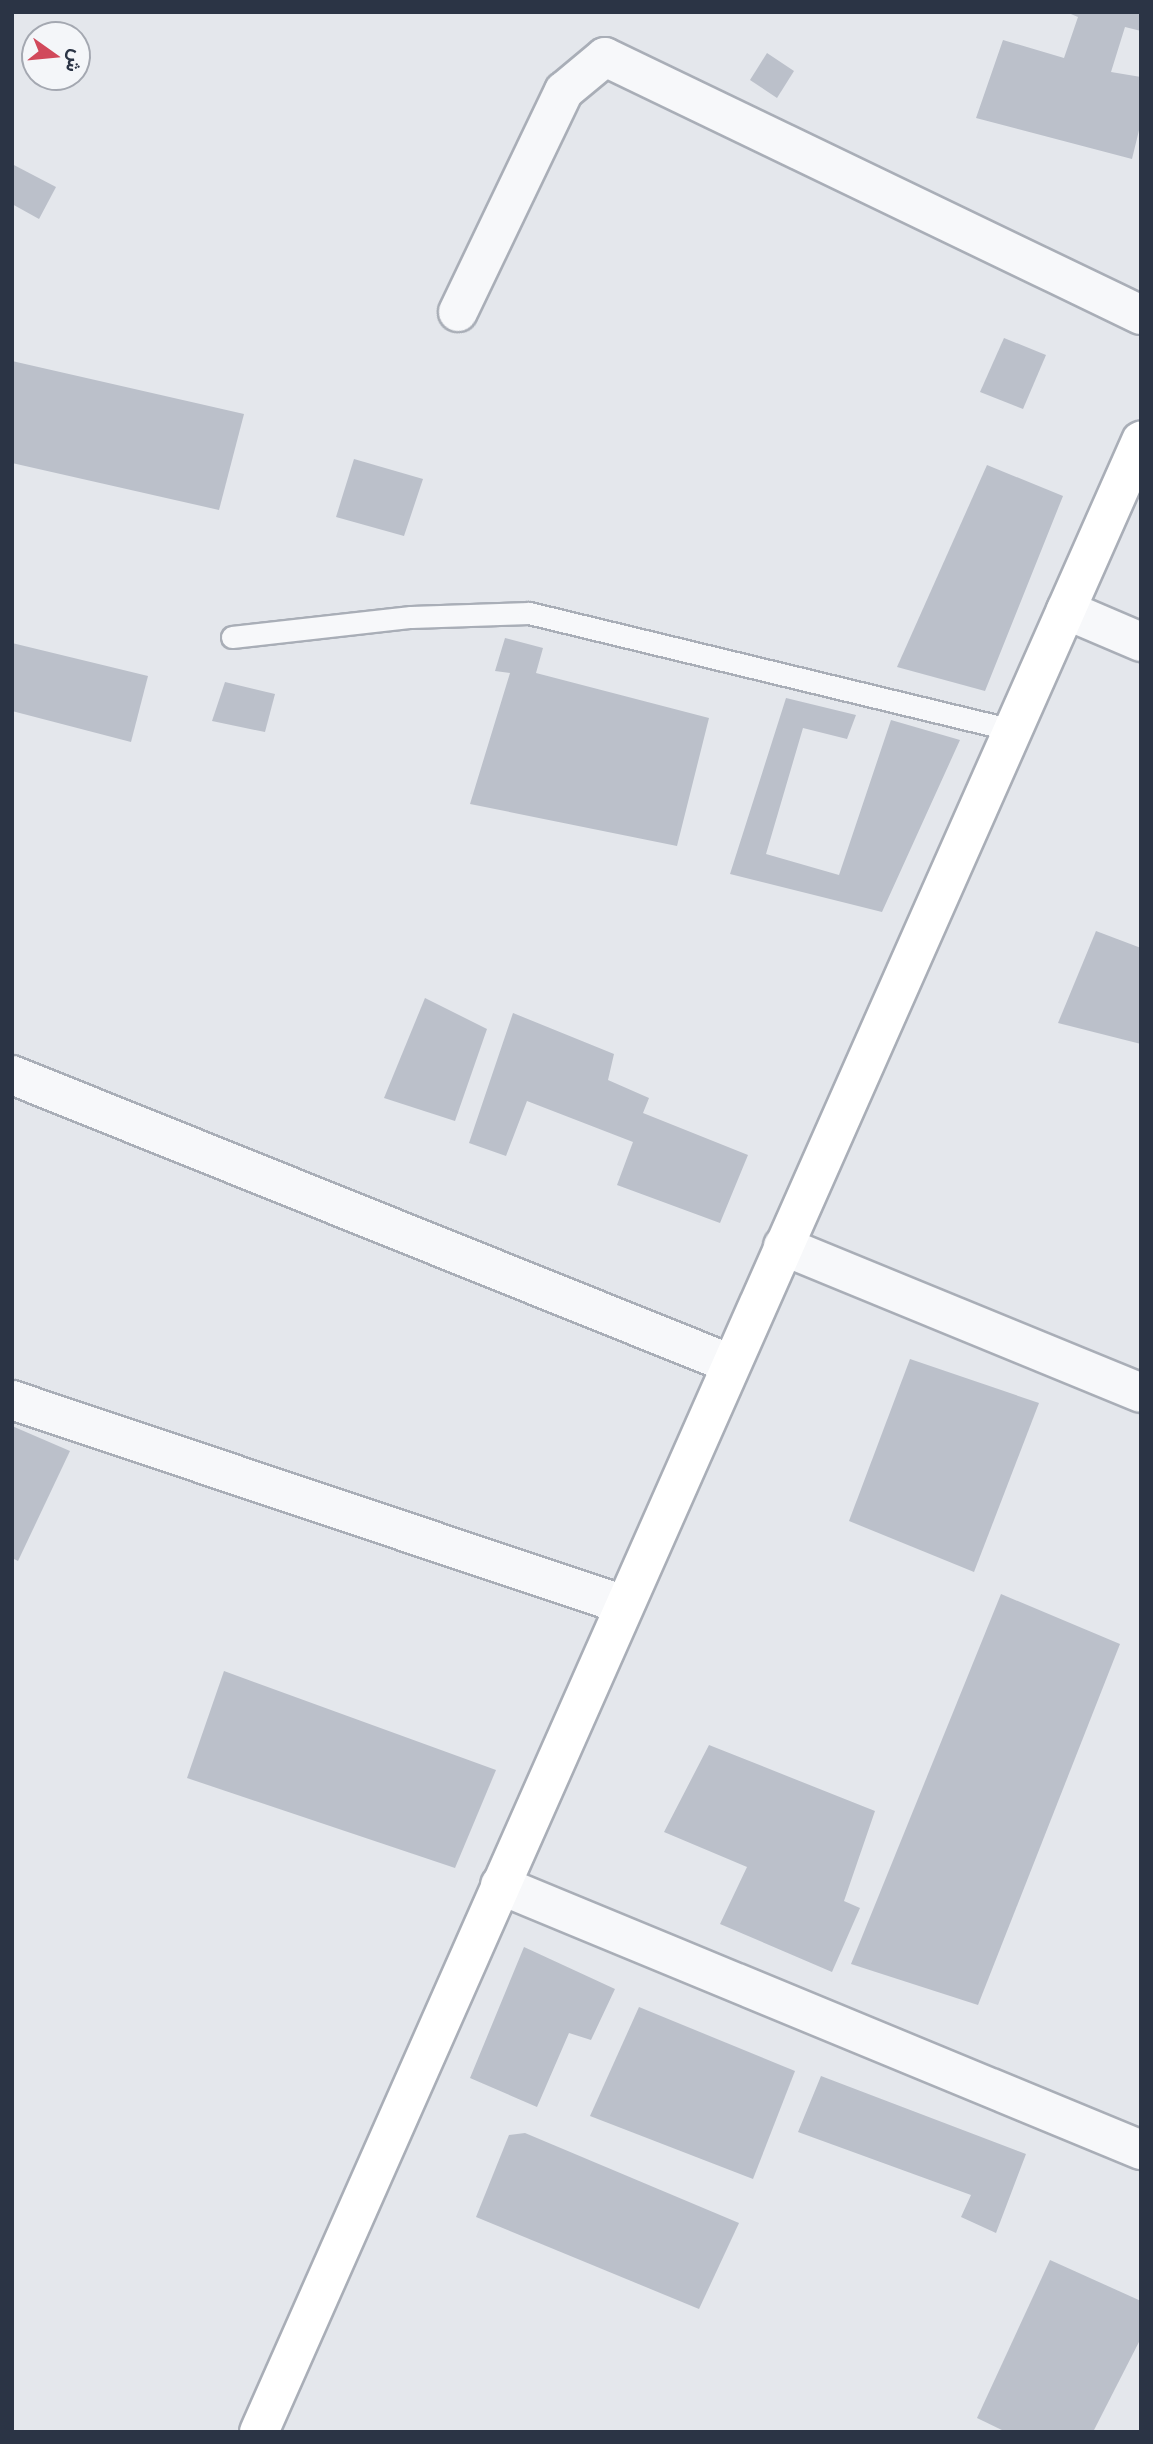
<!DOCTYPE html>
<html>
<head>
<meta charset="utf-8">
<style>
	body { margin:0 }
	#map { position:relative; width:1153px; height:2444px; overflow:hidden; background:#e4e7ec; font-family:"DM Sans",Vazirmatn,sans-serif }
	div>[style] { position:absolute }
	.building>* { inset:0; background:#bbc0ca }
	.roads { filter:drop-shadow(2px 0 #a9aeb7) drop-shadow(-2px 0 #a9aeb7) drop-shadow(0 2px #a9aeb7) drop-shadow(0 -2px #a9aeb7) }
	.lane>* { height:21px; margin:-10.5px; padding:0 10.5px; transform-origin:10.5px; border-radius:10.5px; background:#f7f8fa }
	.street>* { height:38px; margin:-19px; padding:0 19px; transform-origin:19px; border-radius:19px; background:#f7f8fa }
	.secondary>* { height:38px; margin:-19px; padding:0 19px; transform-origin:19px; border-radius:19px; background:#fff }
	span { translate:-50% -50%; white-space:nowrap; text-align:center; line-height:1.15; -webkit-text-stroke:5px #f4f6f9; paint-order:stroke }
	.frame { position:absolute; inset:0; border:14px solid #2b3445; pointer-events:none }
	.north { position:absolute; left:21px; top:21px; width:70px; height:70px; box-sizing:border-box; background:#f4f6f9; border:2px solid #a4a8b1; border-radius:50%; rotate:105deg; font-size:19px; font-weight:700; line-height:28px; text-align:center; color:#2b3445 }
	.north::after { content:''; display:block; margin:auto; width:24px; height:32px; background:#d1495b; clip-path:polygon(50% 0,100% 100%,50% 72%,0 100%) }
</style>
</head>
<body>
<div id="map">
	<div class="building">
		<i style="clip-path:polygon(1066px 12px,1141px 12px,1141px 31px,1125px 27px,1111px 72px,1141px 77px,1141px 122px,1132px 159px,976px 118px,1003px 40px,1064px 58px,1078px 17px)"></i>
		<i style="clip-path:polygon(767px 53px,794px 71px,777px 98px,750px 80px)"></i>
		<i style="clip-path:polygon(12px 164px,56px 187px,39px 219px,12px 204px)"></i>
		<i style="clip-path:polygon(1004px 338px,1046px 355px,1023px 409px,980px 392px)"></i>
		<i style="clip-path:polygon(12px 361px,244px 414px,219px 510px,12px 463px)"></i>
		<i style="clip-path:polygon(354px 459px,423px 479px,404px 536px,336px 517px)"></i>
		<i style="clip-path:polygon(987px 465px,1063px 496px,985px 691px,897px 667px)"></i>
		<i style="clip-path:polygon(505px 638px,543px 648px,536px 673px,709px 718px,677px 846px,470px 804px,510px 673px,495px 671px)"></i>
		<i style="clip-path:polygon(12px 643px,148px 676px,131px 742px,12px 711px)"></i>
		<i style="clip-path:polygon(225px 682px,275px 694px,265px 732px,212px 721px)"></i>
		<i style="clip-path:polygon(786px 698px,856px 715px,847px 739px,803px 728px,766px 854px,839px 875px,891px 720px,960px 740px,882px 912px,730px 874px)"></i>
		<i style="clip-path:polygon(1096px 931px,1141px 948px,1141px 1044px,1058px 1023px)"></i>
		<i style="clip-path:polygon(425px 998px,487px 1029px,455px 1121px,384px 1098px)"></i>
		<i style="clip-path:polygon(513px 1013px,614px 1054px,608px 1080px,649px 1098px,643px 1113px,748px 1155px,720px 1223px,617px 1185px,633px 1142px,527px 1101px,506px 1156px,469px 1143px)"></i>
		<i style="clip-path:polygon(910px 1359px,1039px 1403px,974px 1572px,849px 1521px)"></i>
		<i style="clip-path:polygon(12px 1426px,70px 1451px,18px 1561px,12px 1558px)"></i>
		<i style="clip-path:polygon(1001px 1594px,1120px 1644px,978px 2005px,851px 1964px)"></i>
		<i style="clip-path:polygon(224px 1671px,496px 1770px,455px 1868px,187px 1778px)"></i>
		<i style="clip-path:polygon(709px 1745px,875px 1811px,844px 1901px,860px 1908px,832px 1972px,720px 1924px,747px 1867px,664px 1832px)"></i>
		<i style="clip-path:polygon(524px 1947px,615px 1989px,591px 2040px,569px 2033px,537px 2107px,470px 2078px)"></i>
		<i style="clip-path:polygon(639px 2007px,795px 2071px,753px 2179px,590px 2116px)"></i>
		<i style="clip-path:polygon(821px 2076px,1026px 2154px,996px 2233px,961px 2217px,971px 2195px,798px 2132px)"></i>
		<i style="clip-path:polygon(525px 2133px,739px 2223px,699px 2309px,476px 2217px,509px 2135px)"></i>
		<i style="clip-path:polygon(1050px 2260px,1141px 2301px,1141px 2338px,1093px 2432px,1006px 2432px,977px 2418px)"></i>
	</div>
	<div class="roads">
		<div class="lane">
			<i style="left:232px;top:637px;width:180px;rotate:-6.4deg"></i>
			<i style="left:411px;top:617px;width:118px;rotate:-1.9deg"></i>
			<i style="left:529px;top:613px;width:498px;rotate:13.6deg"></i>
		</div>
		<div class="street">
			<i style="left:458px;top:312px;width:245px;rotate:-64.4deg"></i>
			<i style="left:564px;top:91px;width:53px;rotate:-39.7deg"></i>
			<i style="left:605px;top:57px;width:595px;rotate:25.7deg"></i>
			<i style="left:1066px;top:610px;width:82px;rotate:23.1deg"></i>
			<i style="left:12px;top:1075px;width:775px;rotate:21.9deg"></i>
			<i style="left:783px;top:1246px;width:387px;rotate:22.3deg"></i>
			<i style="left:12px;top:1400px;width:645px;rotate:18.52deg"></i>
			<i style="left:500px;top:1885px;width:694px;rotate:22.46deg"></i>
		</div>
		<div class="secondary">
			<i style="left:259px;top:2432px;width:2178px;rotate:-66.11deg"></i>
		</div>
	</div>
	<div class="frame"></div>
	<div class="north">ش</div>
</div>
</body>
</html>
